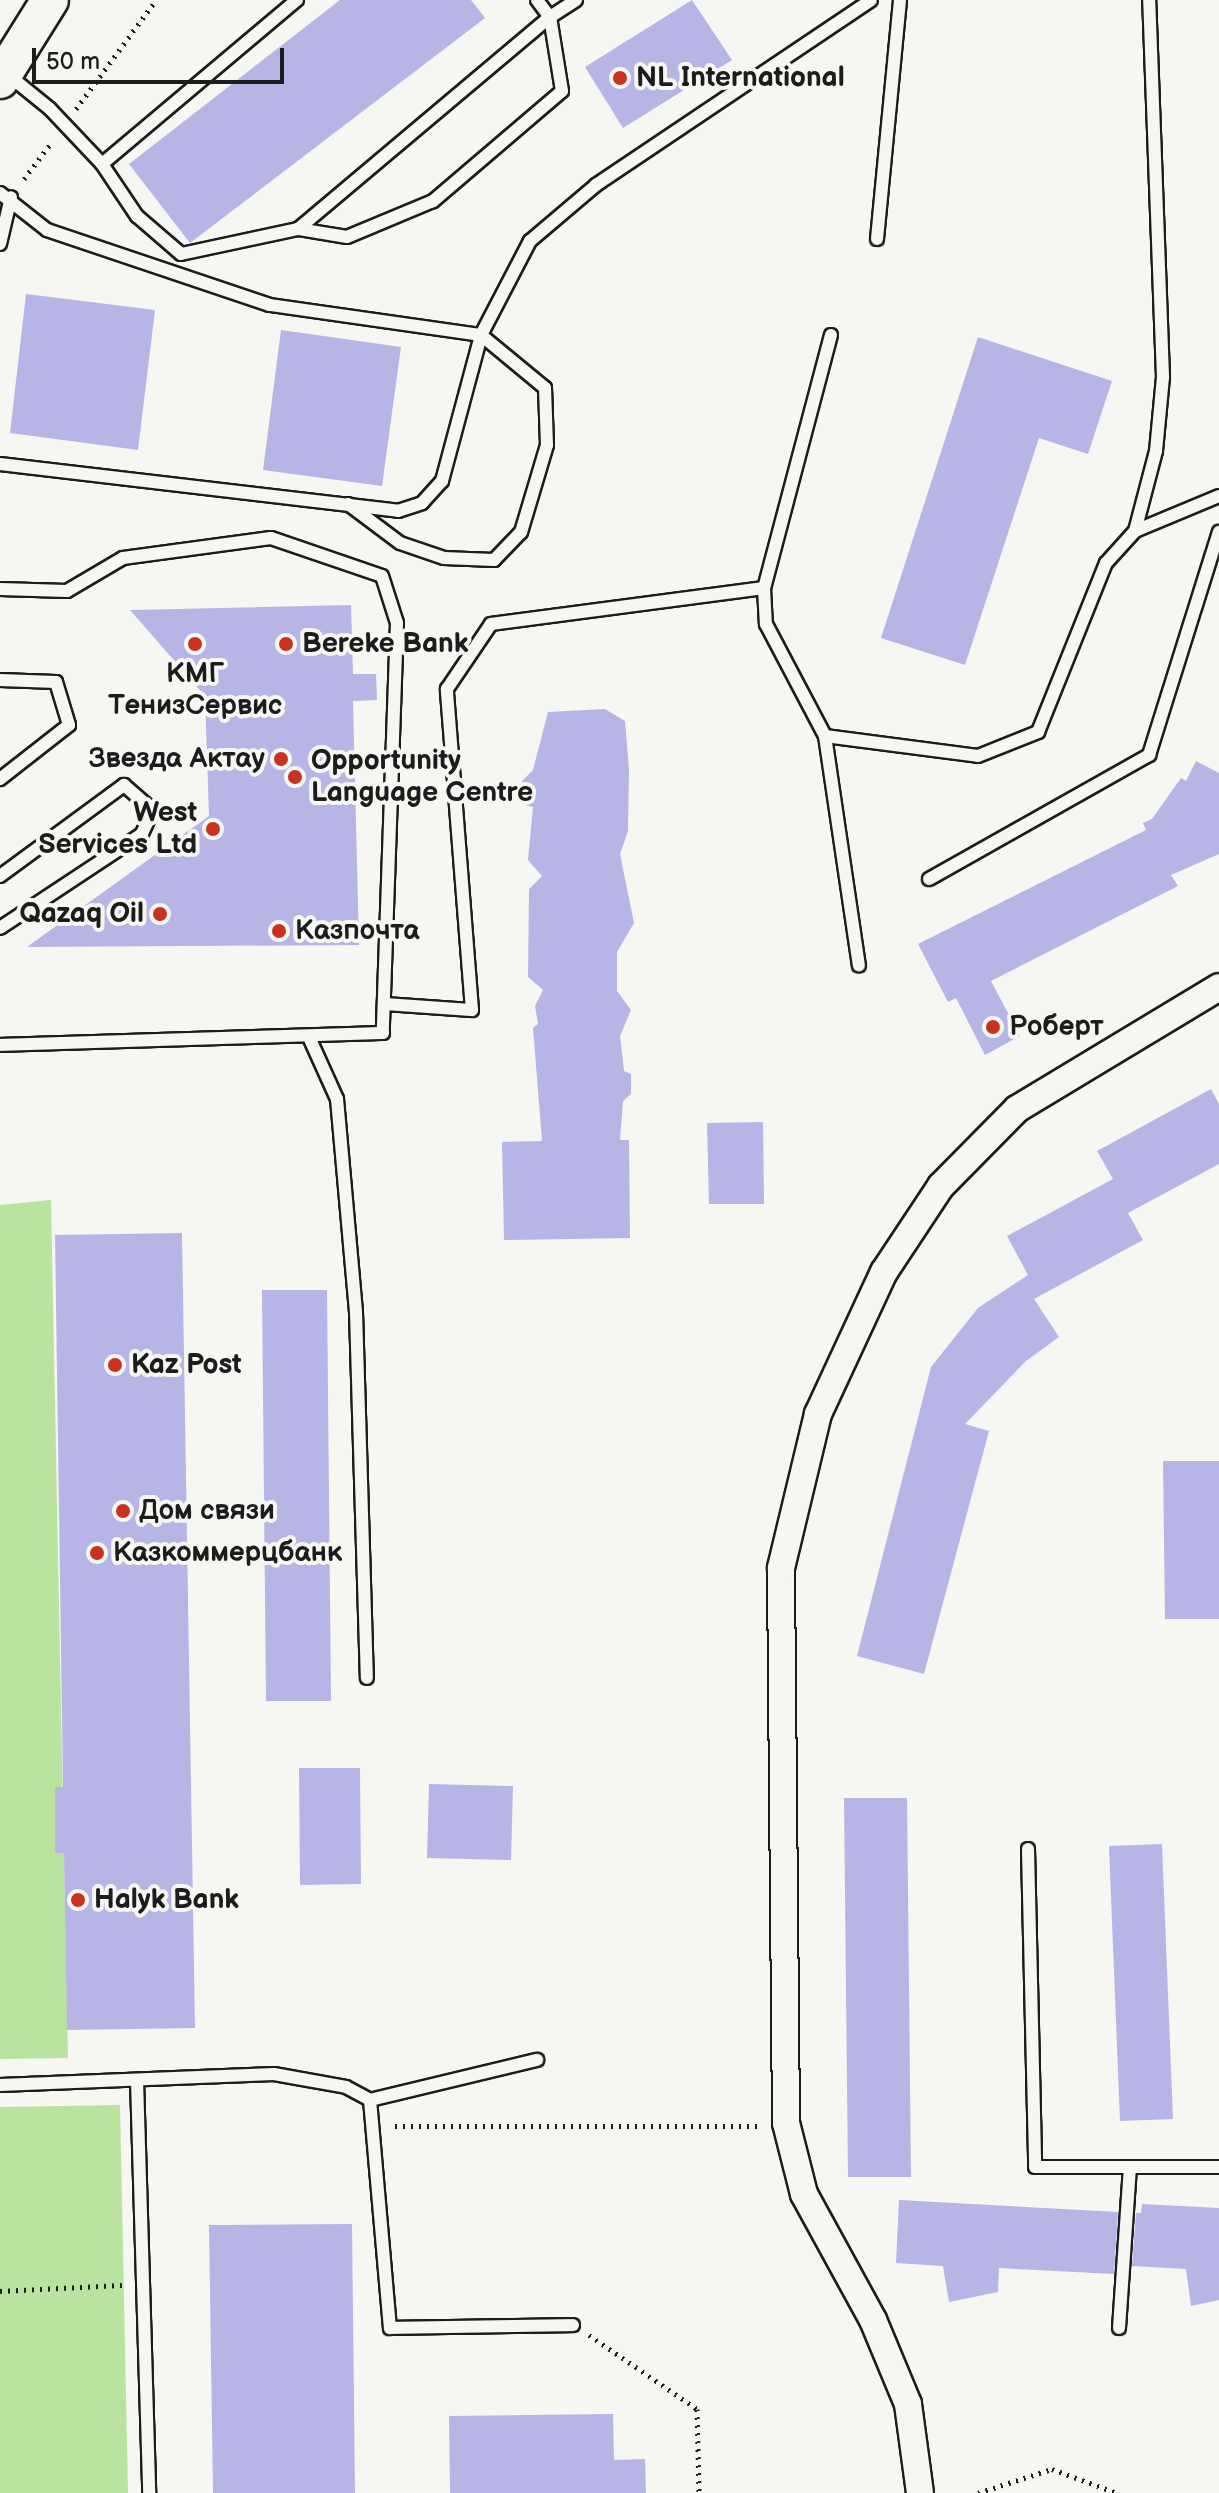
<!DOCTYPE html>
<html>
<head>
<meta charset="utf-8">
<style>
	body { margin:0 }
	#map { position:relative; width:1219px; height:2493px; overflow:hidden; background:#f6f6f2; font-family:"Balsamiq Sans",sans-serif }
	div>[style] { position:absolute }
	.green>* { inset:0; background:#bae39f }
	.building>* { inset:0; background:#b6b5e6 }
	.path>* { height:5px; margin-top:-2.5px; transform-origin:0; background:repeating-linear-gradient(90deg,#1c1c1c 0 2px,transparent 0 8px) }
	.roads { filter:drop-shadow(2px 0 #1c1c1c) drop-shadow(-2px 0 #1c1c1c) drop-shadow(0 2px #1c1c1c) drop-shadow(0 -2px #1c1c1c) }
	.service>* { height:12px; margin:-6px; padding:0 6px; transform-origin:6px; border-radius:6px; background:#f6f6f2 }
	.minor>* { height:26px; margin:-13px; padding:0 13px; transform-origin:13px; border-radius:13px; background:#f6f6f2 }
	.secondary>* { height:36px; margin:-18px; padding:0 18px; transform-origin:18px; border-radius:18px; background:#f6f6f2 }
	.dots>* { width:22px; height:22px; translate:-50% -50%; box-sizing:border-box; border:4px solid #f6f6f2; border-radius:50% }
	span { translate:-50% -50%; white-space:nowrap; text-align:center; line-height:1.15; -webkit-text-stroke:8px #f6f6f2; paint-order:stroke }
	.poi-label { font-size:28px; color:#1c1c1c; font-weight:700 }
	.left { translate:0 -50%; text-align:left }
	.right { translate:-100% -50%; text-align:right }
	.scale { position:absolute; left:32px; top:48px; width:252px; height:36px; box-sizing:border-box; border:4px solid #1c1c1c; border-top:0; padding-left:10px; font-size:24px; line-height:28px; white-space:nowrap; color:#1c1c1c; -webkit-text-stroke:6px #f6f6f2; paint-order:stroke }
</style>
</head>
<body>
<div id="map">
	<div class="green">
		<i style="clip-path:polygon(51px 1200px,68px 2058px,0 2059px,0 1205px)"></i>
		<i style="clip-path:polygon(120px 2105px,128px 2493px,0 2493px,0 2107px)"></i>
	</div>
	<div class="building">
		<i style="clip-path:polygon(340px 0,471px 0,485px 18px,190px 243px,129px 164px)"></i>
		<i style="clip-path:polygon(692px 0,732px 60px,623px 128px,585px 67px)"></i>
		<i style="clip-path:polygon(26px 294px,155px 310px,138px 450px,10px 433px)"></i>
		<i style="clip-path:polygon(281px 330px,401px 347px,382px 486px,263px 470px)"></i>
		<i style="clip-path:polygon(978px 337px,1112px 381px,1088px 454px,1039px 438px,965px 665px,881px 638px)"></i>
		<i style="clip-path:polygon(351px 605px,353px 674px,376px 674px,377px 700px,353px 701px,359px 945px,27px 947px,209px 816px,205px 696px,130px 610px)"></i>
		<i style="clip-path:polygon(605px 709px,625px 721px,629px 770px,628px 831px,620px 854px,634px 923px,617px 952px,617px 991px,631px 1010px,620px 1036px,624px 1071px,631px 1074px,631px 1094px,623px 1101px,620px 1140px,629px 1140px,630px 1238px,504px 1240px,502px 1142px,542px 1141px,533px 1028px,538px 1024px,535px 1006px,543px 990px,528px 977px,529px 889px,542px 876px,528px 860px,533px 807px,523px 804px,522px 781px,533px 770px,548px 712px)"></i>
		<i style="clip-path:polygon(1196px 761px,1219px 773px,1219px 854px,1171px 875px,1178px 886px,991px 981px,1020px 1036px,985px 1055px,956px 998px,948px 1002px,918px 944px,1146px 830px,1143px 823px,1152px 819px,1181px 778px,1186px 781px)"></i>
		<i style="clip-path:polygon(1211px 1089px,1219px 1104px,1219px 1164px,1128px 1213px,1143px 1240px,1034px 1299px,1059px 1337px,1026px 1361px,965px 1424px,989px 1431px,924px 1674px,857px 1656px,931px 1367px,978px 1308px,1028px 1275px,1007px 1236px,1113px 1179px,1097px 1151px)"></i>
		<i style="clip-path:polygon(763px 1122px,764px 1204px,709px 1204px,707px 1123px)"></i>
		<i style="clip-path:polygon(182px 1233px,195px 2028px,67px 2030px,64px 1853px,55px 1853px,55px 1787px,63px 1787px,55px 1235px)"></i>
		<i style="clip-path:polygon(262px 1290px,327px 1290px,331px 1701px,266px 1701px)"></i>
		<i style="clip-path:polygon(1163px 1461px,1219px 1461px,1219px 1619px,1165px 1619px)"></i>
		<i style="clip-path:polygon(299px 1768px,360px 1768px,361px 1884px,300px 1885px)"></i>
		<i style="clip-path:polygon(429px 1784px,513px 1786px,511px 1860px,427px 1858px)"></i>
		<i style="clip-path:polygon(844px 1798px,907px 1798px,911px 2177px,848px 2177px)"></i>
		<i style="clip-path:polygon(1162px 1844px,1173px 2119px,1120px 2121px,1109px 1846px)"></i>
		<i style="clip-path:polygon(899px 2200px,1118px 2212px,1114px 2274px,999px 2268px,998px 2292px,949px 2302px,943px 2266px,896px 2263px)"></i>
		<i style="clip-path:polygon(1142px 2204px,1219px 2208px,1219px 2300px,1191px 2306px,1186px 2269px,1132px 2266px,1136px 2213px,1141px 2213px)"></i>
		<i style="clip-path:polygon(352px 2224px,355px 2493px,213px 2493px,209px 2225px)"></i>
		<i style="clip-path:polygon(613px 2414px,614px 2460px,645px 2459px,646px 2493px,450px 2493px,449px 2416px)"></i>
	</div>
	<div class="path">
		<i style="left:76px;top:109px;width:135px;rotate:-53.7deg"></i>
		<i style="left:24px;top:179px;width:45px;rotate:-53.1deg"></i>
		<i style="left:395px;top:2126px;width:362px"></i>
		<i style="left:0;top:2291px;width:122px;rotate:-2.8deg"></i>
		<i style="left:589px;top:2335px;width:131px;rotate:34.4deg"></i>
		<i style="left:697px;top:2409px;width:84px;rotate:88.6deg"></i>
		<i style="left:978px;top:2493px;width:78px;rotate:-18deg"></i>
		<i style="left:1052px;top:2469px;width:69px;rotate:20.3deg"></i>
	</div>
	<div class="roads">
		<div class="service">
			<i style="left:537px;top:0;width:21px;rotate:53deg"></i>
			<i style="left:550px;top:17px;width:75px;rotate:80.8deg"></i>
			<i style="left:562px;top:91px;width:170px;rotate:139.5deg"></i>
			<i style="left:433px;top:201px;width:93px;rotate:157.3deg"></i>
			<i style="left:347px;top:237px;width:50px;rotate:-170.7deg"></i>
			<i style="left:298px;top:229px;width:329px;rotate:-40.1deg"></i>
			<i style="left:550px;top:17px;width:31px;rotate:-33deg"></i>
			<i style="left:7px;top:74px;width:55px;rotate:39.1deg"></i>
			<i style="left:50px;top:109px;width:76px;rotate:46.6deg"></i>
			<i style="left:102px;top:164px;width:63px;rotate:56.1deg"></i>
			<i style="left:137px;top:216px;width:58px;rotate:40.8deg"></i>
			<i style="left:181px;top:254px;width:120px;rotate:-12.1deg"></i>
			<i style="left:102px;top:164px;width:255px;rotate:-40.1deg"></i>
			<i style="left:0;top:193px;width:60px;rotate:38.2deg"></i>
			<i style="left:47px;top:230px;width:235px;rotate:18.6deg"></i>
			<i style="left:270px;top:305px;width:213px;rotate:8.1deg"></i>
			<i style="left:481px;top:335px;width:83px;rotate:39.6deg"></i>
			<i style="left:545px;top:388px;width:57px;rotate:88deg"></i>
			<i style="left:547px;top:445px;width:91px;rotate:106.6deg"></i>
			<i style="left:521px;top:532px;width:39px;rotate:134deg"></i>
			<i style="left:494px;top:560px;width:50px;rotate:-177.7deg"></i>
			<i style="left:444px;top:558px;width:46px;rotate:-161.2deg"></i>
			<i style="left:400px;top:543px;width:65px;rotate:-143.1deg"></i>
			<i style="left:877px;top:239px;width:240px;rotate:-84.5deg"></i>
			<i style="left:0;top:244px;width:48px;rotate:-76.8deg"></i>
			<i style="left:831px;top:335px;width:262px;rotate:104.8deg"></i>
			<i style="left:764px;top:588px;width:36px;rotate:87deg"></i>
			<i style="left:766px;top:624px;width:127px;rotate:62.2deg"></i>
			<i style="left:825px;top:736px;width:154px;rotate:7.4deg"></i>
			<i style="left:978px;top:756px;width:65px;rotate:-21.8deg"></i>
			<i style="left:1038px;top:732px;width:182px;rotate:-68.1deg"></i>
			<i style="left:1106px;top:563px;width:43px;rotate:-47.8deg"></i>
			<i style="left:1135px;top:531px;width:91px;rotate:-22.6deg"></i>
			<i style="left:0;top:464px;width:401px;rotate:6.7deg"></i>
			<i style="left:398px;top:511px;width:25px;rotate:-18deg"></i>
			<i style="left:422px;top:503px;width:30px;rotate:-48deg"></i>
			<i style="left:442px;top:481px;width:151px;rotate:-75deg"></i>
			<i style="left:481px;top:335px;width:106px;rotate:-62.5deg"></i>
			<i style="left:530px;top:241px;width:87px;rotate:-40.3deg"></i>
			<i style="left:596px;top:185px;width:331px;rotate:-33.9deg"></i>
			<i style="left:1135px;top:531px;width:83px;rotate:-75.3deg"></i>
			<i style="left:1156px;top:451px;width:74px;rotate:-84.6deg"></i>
			<i style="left:1163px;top:377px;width:377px;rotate:-92.1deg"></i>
			<i style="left:0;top:589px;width:67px;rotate:1.7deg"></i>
			<i style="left:67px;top:591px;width:65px;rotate:-30.5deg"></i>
			<i style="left:123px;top:558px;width:149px;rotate:-7.7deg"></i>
			<i style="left:271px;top:538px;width:117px;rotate:18.9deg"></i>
			<i style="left:382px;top:576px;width:49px;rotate:72.3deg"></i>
			<i style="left:397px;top:623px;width:410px;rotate:92deg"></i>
			<i style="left:383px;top:1033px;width:383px;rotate:178.2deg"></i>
			<i style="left:0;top:680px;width:56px;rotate:2deg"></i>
			<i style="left:56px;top:682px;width:45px;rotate:73.2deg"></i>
			<i style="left:69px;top:725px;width:88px;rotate:142deg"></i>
			<i style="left:825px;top:736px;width:232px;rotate:81.6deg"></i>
			<i style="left:0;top:876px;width:154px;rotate:-36.3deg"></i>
			<i style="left:124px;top:785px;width:38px;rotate:41deg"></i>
			<i style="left:153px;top:810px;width:26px;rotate:115deg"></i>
			<i style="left:142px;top:834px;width:170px;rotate:146.5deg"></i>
			<i style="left:929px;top:879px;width:253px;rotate:-29.4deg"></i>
			<i style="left:1149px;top:755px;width:234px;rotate:-72.6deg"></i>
			<i style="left:384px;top:1004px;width:88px;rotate:3.9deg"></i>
			<i style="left:472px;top:1010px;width:322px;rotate:-94.5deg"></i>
			<i style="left:447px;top:689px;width:78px;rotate:-55.9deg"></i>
			<i style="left:491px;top:624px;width:275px;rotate:-7.5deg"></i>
			<i style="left:309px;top:1037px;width:68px;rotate:65.7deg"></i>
			<i style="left:337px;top:1099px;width:214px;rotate:84.9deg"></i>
			<i style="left:356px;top:1312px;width:366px;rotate:88.3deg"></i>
			<i style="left:1028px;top:1849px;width:318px;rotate:88.7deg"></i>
			<i style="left:1035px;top:2167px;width:184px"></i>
			<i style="left:137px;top:2080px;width:413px;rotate:88.3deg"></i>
			<i style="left:0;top:2085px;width:274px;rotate:-2.3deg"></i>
			<i style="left:274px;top:2074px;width:73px;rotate:10.2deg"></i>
			<i style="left:346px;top:2087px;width:27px;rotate:28deg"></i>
			<i style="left:370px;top:2100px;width:229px;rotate:85deg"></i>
			<i style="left:390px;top:2328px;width:183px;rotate:-0.9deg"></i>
			<i style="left:370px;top:2100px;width:172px;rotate:-13.5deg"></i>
			<i style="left:1119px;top:2328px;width:161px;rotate:-86.1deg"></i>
		</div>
		<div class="minor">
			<i style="left:920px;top:2493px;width:90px;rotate:-97.7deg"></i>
			<i style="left:908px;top:2404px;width:91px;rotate:-112.6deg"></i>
			<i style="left:873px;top:2320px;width:144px;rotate:-118.7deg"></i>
			<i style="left:804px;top:2194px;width:73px;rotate:-104.2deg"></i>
			<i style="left:786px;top:2123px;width:555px;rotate:-90.52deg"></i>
			<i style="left:781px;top:1568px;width:158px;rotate:-76.5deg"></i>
			<i style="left:818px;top:1414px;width:157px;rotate:-65.1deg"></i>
			<i style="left:884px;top:1272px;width:103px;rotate:-56.5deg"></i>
			<i style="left:941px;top:1186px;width:108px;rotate:-45.4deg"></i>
			<i style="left:1017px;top:1109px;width:236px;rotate:-31.1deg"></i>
		</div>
		<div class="secondary">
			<i style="left:0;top:80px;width:94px;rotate:-58deg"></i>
		</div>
	</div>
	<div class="dots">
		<i style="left:620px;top:78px;background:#c8321e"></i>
		<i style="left:195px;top:644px;background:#c8321e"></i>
		<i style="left:286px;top:644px;background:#c8321e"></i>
		<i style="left:281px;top:759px;background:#c8321e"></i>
		<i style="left:295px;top:777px;background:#c8321e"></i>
		<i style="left:213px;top:829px;background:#c8321e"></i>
		<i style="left:160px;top:914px;background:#c8321e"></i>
		<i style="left:279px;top:931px;background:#c8321e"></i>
		<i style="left:993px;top:1027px;background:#c8321e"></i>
		<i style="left:115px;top:1365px;background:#c8321e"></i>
		<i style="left:123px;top:1511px;background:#c8321e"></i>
		<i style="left:97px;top:1553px;background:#c8321e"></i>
		<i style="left:78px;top:1900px;background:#c8321e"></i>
	</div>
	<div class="poi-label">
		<span class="left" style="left:636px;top:78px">NL International</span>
		<span class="left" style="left:302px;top:644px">Bereke Bank</span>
		<span style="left:195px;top:690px">КМГ<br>ТенизСервис</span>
		<span class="right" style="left:265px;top:759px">Звезда Актау</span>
		<span class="left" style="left:311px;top:777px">Opportunity<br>Language Centre</span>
		<span class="right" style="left:197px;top:829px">West<br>Services Ltd</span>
		<span class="right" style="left:144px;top:914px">Qazaq Oil</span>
		<span class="left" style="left:295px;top:931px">Казпочта</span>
		<span class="left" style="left:1009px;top:1027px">Роберт</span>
		<span class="left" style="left:131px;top:1365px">Kaz Post</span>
		<span class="left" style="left:139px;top:1511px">Дом связи</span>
		<span class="left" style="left:113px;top:1553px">Казкоммерцбанк</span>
		<span class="left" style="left:94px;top:1900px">Halyk Bank</span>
	</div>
	<div class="scale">50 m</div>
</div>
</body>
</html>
